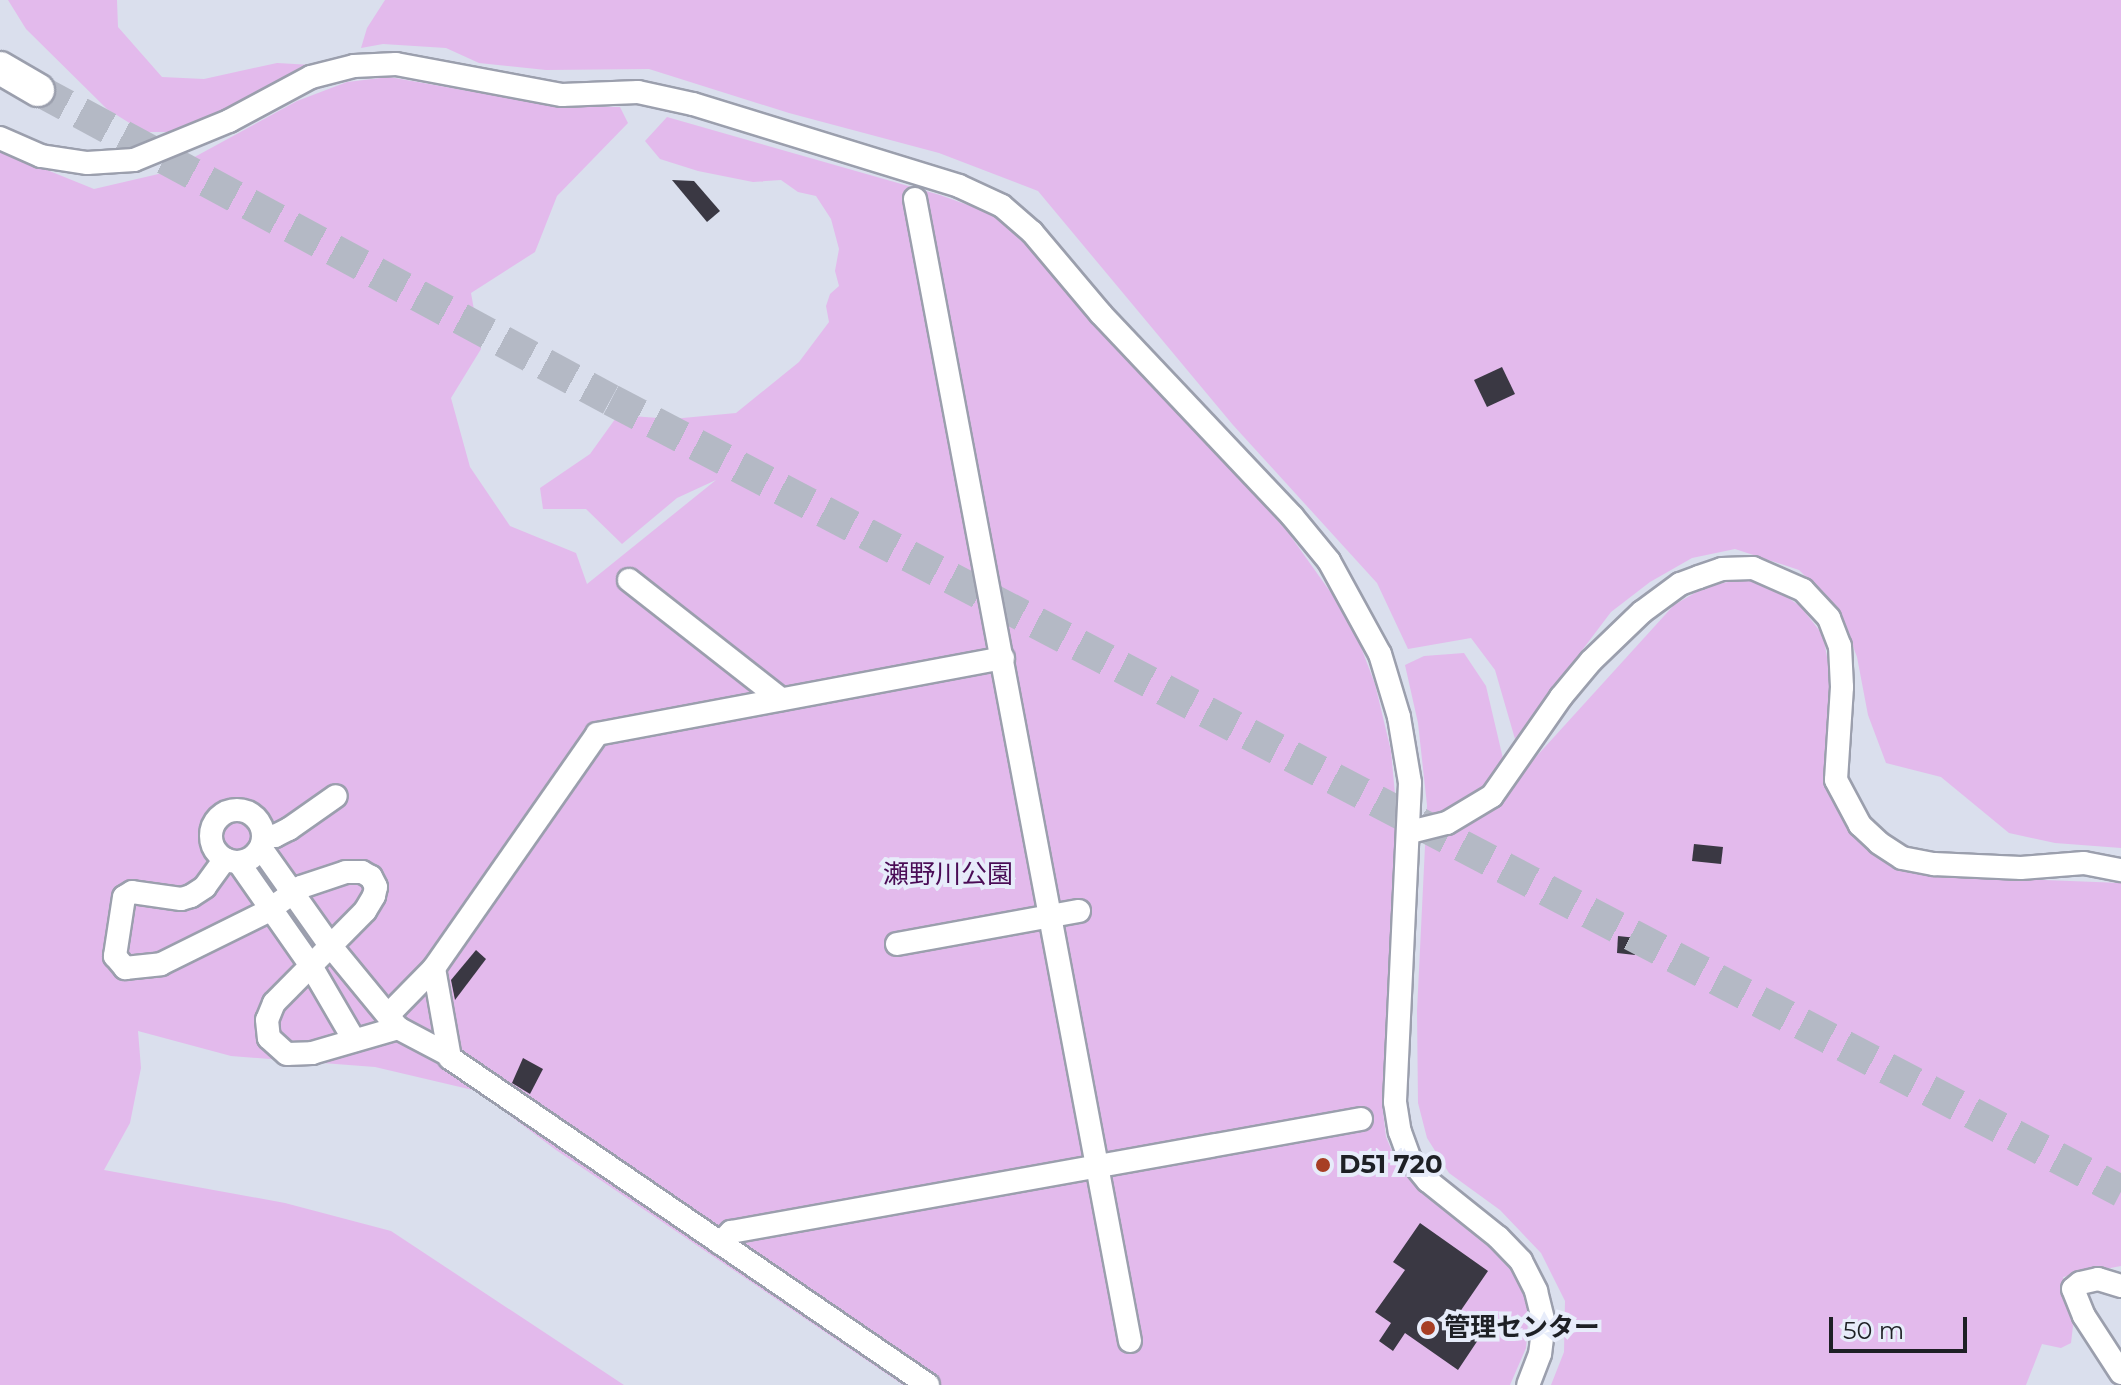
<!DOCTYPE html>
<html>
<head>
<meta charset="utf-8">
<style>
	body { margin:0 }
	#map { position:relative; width:2121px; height:1385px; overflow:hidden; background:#dadfed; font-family:Montserrat,"Noto Sans JP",sans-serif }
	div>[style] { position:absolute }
	.green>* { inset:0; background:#e3baec }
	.building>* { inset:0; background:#3a3843 }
	.highway-tunnel>* { height:32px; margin-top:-16px; transform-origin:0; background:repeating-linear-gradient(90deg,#b4b9c5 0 32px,transparent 0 48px) }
	.roads { filter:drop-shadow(2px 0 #9b9fad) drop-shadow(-2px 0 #9b9fad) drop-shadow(0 2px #9b9fad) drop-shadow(0 -2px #9b9fad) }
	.minor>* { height:22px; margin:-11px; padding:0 11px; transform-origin:11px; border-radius:11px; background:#fff }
	.minor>.ring { margin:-11px; padding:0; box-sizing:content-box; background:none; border:22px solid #fff; border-radius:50% }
	.highway>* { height:32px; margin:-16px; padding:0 16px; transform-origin:16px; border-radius:16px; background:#fff }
	.dots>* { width:22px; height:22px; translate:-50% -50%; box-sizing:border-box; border:4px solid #e7ecfa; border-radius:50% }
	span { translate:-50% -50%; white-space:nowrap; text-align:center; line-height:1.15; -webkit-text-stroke:8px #e7ecfa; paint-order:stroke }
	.park-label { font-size:26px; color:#4a0c56 }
	.poi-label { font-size:26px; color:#1e2025; font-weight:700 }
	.left { translate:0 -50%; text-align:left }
	.scale { position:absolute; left:1829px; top:1317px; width:138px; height:36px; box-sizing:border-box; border:4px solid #1e2025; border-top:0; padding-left:10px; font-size:24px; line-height:28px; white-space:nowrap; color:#1e2025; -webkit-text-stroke:6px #e7ecfa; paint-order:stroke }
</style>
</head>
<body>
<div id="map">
	<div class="green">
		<i style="clip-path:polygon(8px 0,117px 0,118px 27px,162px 77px,204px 79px,277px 63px,312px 65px,207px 120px,169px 132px,144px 132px,107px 109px,26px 29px)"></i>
		<i style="clip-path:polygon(385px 0,2121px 0,2121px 848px,2055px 843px,2009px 833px,1941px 777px,1886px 763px,1868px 715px,1857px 657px,1840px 611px,1799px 570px,1735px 549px,1692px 558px,1650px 582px,1611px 612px,1515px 739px,1495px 670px,1471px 638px,1408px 649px,1377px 583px,1233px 425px,1038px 191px,939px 153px,789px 113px,649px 69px,546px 70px,479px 63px,446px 48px,383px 44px,361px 48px,367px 28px)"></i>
		<i style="clip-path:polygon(389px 77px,554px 106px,620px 107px,628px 123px,557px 196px,535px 252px,471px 293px,481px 349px,451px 398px,470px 467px,510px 526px,576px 553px,587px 584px,716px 480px,677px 498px,622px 544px,586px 509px,543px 509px,540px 488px,590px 454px,618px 415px,672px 419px,736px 413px,799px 362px,829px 322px,826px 306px,830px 294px,839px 286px,835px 271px,839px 249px,831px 219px,816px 196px,798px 192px,781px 180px,753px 182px,698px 171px,660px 159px,645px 141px,667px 117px,940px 195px,990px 213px,1037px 255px,1287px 531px,1351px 621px,1375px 684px,1391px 751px,1397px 816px,1382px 1103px,1386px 1137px,1399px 1168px,1424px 1195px,1490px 1248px,1516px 1276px,1529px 1310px,1526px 1348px,1510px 1385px,903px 1385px,556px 1150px,477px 1091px,375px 1067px,231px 1056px,138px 1031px,141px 1068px,130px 1123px,104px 1170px,285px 1203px,391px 1231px,624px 1385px,0 1385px,0 151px,94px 189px,167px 172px,297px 101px,347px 82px)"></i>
		<i style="clip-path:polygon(1737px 580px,1765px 582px,1800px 606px,1823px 635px,1833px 690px,1824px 756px,1832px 798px,1849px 829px,1872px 849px,1901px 868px,1944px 876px,2121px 883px,2121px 1266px,2063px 1277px,2073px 1326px,2071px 1343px,2061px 1348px,2042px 1344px,2026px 1385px,1551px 1385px,1564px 1352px,1565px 1301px,1541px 1253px,1500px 1210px,1449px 1173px,1427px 1138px,1418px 1103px,1417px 1011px,1427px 805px,1418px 723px,1405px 665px,1424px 656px,1464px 653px,1486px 686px,1505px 767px,1514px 781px,1674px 605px,1705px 587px)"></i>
	</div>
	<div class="building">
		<i style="clip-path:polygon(672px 180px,694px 181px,720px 211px,707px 222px)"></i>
		<i style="clip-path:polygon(1502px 367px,1515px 394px,1487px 407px,1474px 380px)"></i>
		<i style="clip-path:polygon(1694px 844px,1723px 847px,1721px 864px,1692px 861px)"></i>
		<i style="clip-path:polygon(1618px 936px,1637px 938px,1635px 955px,1617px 953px)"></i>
		<i style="clip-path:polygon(476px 950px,486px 959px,455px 1000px,451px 980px)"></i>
		<i style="clip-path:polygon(523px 1058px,543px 1069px,530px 1094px,512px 1083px)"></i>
		<i style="clip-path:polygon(1420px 1223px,1488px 1271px,1455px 1319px,1480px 1337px,1458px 1370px,1405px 1333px,1393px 1351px,1379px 1341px,1391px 1323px,1375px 1312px,1405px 1270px,1393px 1262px)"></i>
	</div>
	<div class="highway-tunnel">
		<i style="left:38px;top:90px;width:651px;rotate:28.41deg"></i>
		<i style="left:611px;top:400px;width:1705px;rotate:27.65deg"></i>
	</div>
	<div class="roads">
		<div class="minor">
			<i style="left:0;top:138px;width:45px;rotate:23.7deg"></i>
			<i style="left:41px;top:156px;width:47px;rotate:8.7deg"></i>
			<i style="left:87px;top:163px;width:47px;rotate:-3.7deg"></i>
			<i style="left:134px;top:160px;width:103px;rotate:-22.3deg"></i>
			<i style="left:229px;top:121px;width:93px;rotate:-28.2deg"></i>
			<i style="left:311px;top:77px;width:44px;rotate:-14.3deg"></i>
			<i style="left:354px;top:66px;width:42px;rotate:-2.7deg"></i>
			<i style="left:396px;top:64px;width:169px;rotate:10.6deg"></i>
			<i style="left:562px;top:95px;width:76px;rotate:-2.3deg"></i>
			<i style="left:638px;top:92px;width:56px;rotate:12.3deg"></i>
			<i style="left:693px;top:104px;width:278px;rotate:17.1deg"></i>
			<i style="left:959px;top:186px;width:47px;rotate:24.9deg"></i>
			<i style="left:1002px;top:206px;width:40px;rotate:41deg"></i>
			<i style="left:1032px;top:232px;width:107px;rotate:49.9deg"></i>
			<i style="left:1101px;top:314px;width:278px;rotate:46.6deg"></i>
			<i style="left:1292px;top:516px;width:58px;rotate:50.6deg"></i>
			<i style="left:1329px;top:561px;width:106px;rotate:61.3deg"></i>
			<i style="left:1380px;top:654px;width:66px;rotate:73.2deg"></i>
			<i style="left:1399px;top:717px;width:67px;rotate:80.5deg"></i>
			<i style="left:1410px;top:783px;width:319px;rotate:92.7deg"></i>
			<i style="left:1395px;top:1102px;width:30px;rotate:81deg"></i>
			<i style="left:1400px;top:1132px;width:29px;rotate:70deg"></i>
			<i style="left:1410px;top:1159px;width:28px;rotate:51deg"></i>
			<i style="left:1428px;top:1181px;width:90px;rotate:38.7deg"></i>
			<i style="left:1498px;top:1237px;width:33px;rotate:46deg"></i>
			<i style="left:1521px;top:1261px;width:34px;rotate:63deg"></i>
			<i style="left:1536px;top:1291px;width:32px;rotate:76deg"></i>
			<i style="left:1544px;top:1322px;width:32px;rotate:97deg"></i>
			<i style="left:1540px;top:1354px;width:33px;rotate:111deg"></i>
			<i style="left:915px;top:199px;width:1162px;rotate:79.34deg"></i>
			<i style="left:629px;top:580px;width:193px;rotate:38.1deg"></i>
			<i class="ring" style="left:211px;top:810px;width:30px;height:30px"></i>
			<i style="left:1410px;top:832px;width:38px;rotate:-14deg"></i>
			<i style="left:1447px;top:823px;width:52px;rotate:-31deg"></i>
			<i style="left:1492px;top:796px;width:121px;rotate:-55.1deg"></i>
			<i style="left:1561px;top:697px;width:47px;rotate:-50.2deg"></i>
			<i style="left:1591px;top:661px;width:71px;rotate:-43.9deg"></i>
			<i style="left:1642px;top:612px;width:47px;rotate:-36.4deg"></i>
			<i style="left:1680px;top:584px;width:20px;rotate:-20deg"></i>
			<i style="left:1699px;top:577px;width:24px;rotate:-19deg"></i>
			<i style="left:1722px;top:569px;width:31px;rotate:-2deg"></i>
			<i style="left:1753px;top:568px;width:55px;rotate:23.7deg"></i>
			<i style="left:1803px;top:590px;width:38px;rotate:47deg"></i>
			<i style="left:1829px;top:618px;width:30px;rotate:69deg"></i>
			<i style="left:1840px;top:646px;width:41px;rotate:87.2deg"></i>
			<i style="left:1842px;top:687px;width:93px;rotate:93.7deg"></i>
			<i style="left:1836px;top:780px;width:51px;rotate:61.9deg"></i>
			<i style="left:1860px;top:825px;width:26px;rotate:43deg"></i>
			<i style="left:1879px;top:843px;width:27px;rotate:33deg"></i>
			<i style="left:1902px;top:858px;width:33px;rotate:11deg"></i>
			<i style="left:1934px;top:864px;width:87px;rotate:2.6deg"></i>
			<i style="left:2021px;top:868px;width:63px;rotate:-4.5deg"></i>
			<i style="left:2084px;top:863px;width:38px;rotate:11deg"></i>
			<i style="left:263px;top:835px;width:12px;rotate:5deg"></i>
			<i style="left:275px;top:836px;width:16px;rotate:-27deg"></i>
			<i style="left:289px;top:829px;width:57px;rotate:-35.1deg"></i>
			<i style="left:261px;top:848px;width:118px;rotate:54.7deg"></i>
			<i style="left:329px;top:944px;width:109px;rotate:50.6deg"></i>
			<i style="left:225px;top:859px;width:34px;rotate:126deg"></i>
			<i style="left:205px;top:887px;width:17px;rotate:147deg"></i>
			<i style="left:191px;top:896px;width:10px;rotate:163deg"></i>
			<i style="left:181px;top:899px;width:49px;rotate:-171.9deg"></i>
			<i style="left:132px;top:892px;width:9px;rotate:148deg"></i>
			<i style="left:124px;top:897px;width:60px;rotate:98.7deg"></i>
			<i style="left:115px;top:956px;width:16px;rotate:50deg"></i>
			<i style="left:125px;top:968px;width:36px;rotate:-6deg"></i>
			<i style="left:161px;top:964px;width:117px;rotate:-26.3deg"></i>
			<i style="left:266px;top:912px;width:43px;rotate:-35.5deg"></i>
			<i style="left:301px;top:887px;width:47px;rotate:-18.4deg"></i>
			<i style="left:346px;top:872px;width:16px"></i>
			<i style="left:362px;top:872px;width:10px;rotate:29deg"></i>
			<i style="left:371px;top:877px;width:11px;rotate:63deg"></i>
			<i style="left:376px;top:887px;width:9px;rotate:103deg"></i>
			<i style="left:374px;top:896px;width:17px;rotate:121deg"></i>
			<i style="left:365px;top:911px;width:129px;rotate:134.7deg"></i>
			<i style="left:274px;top:1003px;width:18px;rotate:112deg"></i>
			<i style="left:267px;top:1020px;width:18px;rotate:84deg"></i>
			<i style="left:269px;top:1038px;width:24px;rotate:42deg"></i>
			<i style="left:287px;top:1054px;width:25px;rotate:-2deg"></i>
			<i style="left:312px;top:1053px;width:90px;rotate:-16.2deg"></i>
			<i style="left:398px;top:1028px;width:58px;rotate:27.9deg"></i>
			<i style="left:239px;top:863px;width:126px;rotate:55deg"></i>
			<i style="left:311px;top:966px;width:86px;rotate:59.8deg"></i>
			<i style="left:897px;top:944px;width:185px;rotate:-10.3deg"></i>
			<i style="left:388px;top:1015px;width:66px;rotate:-45.6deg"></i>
			<i style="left:720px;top:1243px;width:16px;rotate:-45deg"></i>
			<i style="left:731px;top:1232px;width:640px;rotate:-10.17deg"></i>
			<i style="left:2121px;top:1286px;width:24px;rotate:-163deg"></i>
			<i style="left:2098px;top:1279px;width:18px;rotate:167deg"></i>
			<i style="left:2080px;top:1283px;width:9px;rotate:139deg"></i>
			<i style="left:2073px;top:1289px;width:29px;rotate:68deg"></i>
			<i style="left:2084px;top:1316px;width:68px;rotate:57deg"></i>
			<i style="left:928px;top:1385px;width:579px;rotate:-145.62deg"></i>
			<i style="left:450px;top:1058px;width:91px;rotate:-100.1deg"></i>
			<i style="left:434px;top:968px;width:285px;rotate:-55.1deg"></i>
			<i style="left:597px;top:734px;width:413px;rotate:-10.6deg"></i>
		</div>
		<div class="highway">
			<i style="left:0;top:68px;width:44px;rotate:30.1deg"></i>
		</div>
	</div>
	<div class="dots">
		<i style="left:1323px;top:1165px;background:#a73e24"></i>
		<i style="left:1428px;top:1328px;background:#a73e24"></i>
	</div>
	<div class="park-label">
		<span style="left:948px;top:875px">瀬野川公園</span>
	</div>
	<div class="poi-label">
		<span class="left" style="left:1339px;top:1165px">D51 720</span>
		<span class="left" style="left:1444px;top:1328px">管理センター</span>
	</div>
	<div class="scale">50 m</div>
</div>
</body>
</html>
